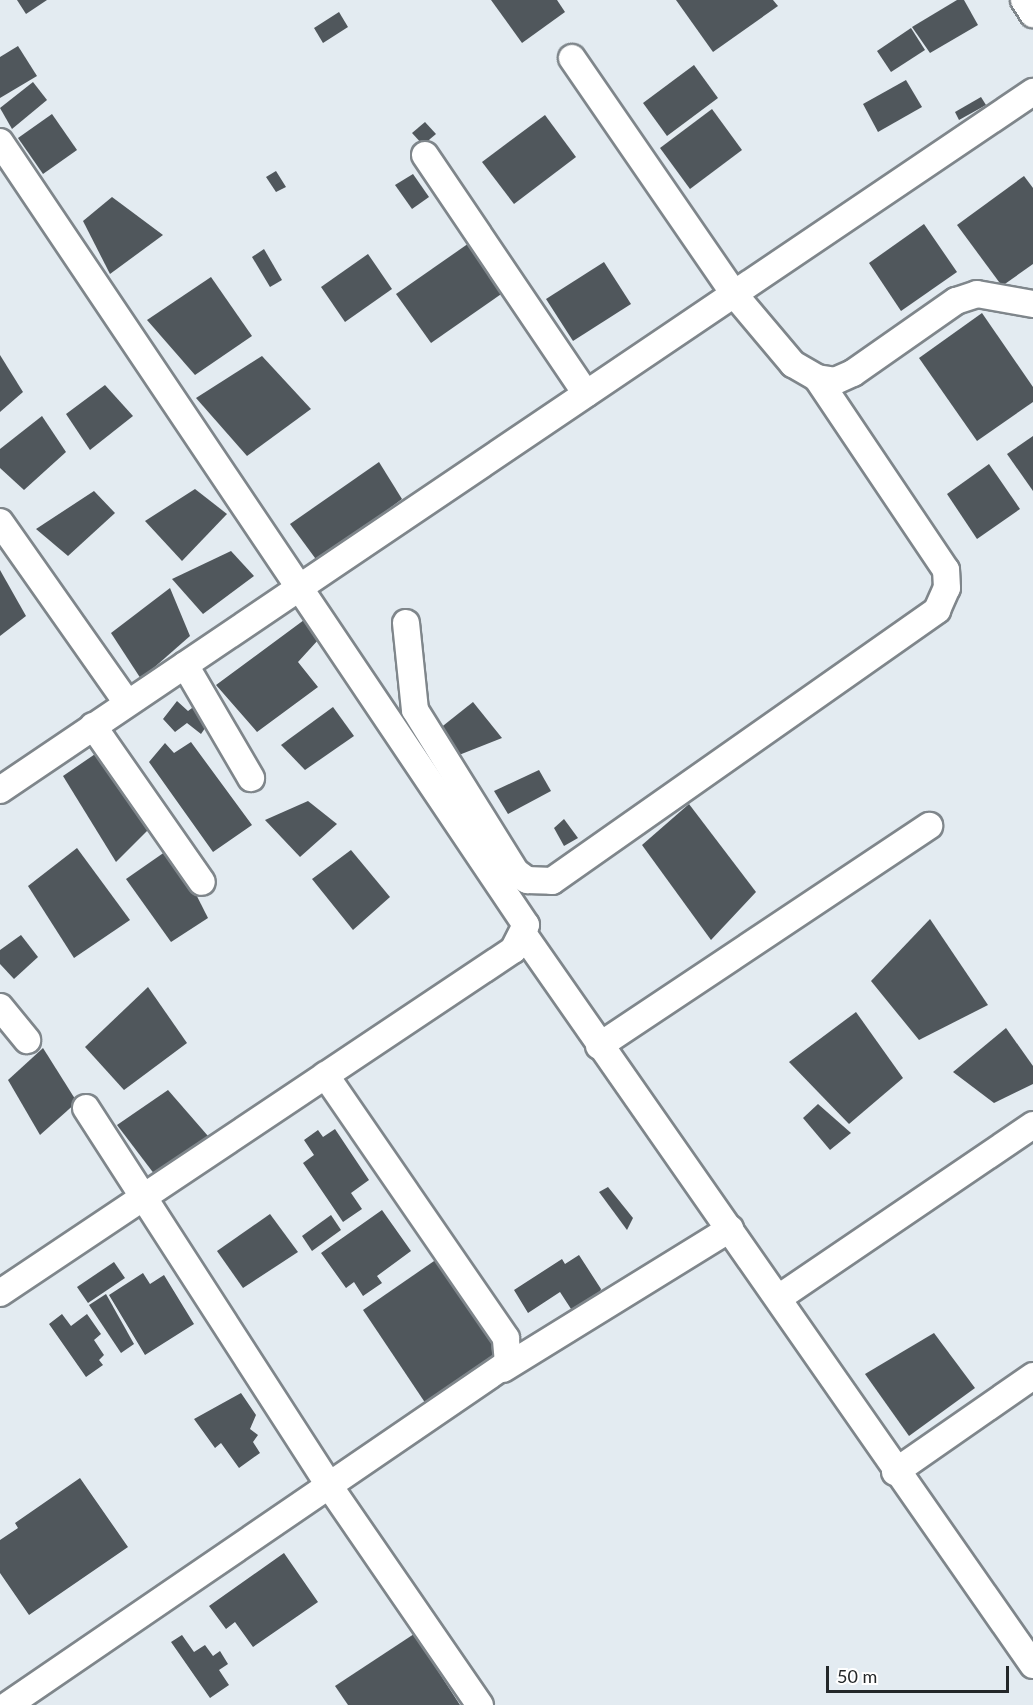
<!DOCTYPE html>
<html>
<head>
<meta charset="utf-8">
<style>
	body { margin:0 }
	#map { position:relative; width:1033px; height:1705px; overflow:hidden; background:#e3ebf1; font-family:Lato,sans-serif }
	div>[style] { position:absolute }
	.building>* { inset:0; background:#50575c }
	.roads { filter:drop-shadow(2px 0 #7f868b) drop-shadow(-2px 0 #7f868b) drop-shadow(0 2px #7f868b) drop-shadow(0 -2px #7f868b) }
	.minor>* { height:26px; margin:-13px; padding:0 13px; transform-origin:13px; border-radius:13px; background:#fff }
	span { translate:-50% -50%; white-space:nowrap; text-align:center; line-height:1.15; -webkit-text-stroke:6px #fff; paint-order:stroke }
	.scale { position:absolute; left:826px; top:1666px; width:183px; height:27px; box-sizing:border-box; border:3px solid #232729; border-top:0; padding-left:8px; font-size:18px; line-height:21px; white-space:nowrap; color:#232729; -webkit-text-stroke:4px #fff; paint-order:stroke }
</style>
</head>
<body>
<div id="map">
	<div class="building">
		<i style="clip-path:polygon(17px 0,47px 0,26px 14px)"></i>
		<i style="clip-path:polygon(491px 0,557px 0,565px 12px,522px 43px)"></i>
		<i style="clip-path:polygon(676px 0,773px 0,778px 6px,713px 52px)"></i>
		<i style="clip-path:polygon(957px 0,964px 0,978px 25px,930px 53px,912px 27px)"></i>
		<i style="clip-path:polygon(339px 12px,348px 27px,323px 43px,314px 28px)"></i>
		<i style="clip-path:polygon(911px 28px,925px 50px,891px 72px,877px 51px)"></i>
		<i style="clip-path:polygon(18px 46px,37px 76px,0 98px,0 57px)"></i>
		<i style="clip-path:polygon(694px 65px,718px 98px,667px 136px,643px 103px)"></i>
		<i style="clip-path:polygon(906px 80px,922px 107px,878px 132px,863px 104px)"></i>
		<i style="clip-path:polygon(33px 82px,47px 100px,12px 129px,0 108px)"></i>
		<i style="clip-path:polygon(981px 97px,986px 105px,959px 120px,955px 112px)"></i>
		<i style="clip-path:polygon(712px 109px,742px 150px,690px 189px,660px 148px)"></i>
		<i style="clip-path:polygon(52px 114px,77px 150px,43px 174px,18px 138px)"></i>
		<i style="clip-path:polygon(545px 115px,576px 157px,514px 204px,482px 162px)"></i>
		<i style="clip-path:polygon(425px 122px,436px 134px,423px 145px,412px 133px)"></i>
		<i style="clip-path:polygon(276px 171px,286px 187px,276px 192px,266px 177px)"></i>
		<i style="clip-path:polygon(413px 174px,429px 197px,412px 209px,395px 185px)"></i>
		<i style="clip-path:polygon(1024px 176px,1033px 188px,1033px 264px,1002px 286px,957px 225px)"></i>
		<i style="clip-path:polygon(112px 197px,163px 235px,110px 274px,83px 221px)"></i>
		<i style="clip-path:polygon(924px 224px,957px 272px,901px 311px,869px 263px)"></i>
		<i style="clip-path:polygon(472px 241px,507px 290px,431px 343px,396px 294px)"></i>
		<i style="clip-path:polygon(264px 249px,282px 280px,270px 287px,252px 257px)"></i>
		<i style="clip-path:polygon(368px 254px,392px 289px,345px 322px,321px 287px)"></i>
		<i style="clip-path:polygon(604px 262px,631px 304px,573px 341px,546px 299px)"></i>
		<i style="clip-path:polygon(211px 277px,252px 336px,195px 375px,147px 320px)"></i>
		<i style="clip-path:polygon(982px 313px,1033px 387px,1033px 402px,977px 441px,919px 358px)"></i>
		<i style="clip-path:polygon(0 355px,23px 392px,0 412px)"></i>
		<i style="clip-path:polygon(262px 356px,311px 409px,247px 456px,196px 398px)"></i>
		<i style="clip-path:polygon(105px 385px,133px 416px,90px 450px,66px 414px)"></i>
		<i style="clip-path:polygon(42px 416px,66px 452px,24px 490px,0 468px,0 449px)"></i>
		<i style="clip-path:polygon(1033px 436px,1033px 491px,1007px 454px)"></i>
		<i style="clip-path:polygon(379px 462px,402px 499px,318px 562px,290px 524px)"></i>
		<i style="clip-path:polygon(989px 464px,1020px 509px,977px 539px,947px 494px)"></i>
		<i style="clip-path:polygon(195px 489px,227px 514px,182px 561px,145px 521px)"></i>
		<i style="clip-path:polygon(94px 491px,115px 513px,68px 556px,36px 529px)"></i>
		<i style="clip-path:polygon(231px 551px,254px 576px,203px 614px,172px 579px)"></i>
		<i style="clip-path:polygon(0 570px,26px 616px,0 636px)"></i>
		<i style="clip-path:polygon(170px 588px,190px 636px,141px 679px,111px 633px)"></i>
		<i style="clip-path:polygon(304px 620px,319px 639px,298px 662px,318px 687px,257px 732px,216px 685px)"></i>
		<i style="clip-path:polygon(177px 701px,188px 711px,200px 702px,210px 721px,201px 734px,187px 723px,175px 732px,163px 719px)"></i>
		<i style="clip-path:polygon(473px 702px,502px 738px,459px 755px,439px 729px)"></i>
		<i style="clip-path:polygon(333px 707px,354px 736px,305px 770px,281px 745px)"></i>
		<i style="clip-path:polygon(191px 742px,252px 825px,213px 852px,149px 762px,165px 743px,174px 753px)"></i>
		<i style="clip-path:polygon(101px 750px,148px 830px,116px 862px,63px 776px)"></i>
		<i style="clip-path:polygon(539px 770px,551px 791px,508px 814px,494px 791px)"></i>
		<i style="clip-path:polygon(308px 801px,337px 824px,300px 857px,265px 820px)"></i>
		<i style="clip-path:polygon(689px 804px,756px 892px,711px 940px,642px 845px)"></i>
		<i style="clip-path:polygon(564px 819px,578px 838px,564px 846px,554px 828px)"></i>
		<i style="clip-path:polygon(172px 847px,208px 918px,171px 942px,126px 879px)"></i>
		<i style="clip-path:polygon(77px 848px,130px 920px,74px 958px,28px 886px)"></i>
		<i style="clip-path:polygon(351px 850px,390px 897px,353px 930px,312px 879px)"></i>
		<i style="clip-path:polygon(930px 919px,988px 1005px,919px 1040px,871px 981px)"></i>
		<i style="clip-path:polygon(21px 935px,38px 957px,14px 979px,0 964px,0 950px)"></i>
		<i style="clip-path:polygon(148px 987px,187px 1043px,124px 1090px,85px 1047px)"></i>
		<i style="clip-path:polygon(856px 1012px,903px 1078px,849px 1124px,789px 1062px)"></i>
		<i style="clip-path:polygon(1006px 1028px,1033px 1066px,1033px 1084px,994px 1103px,953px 1072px)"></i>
		<i style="clip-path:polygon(43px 1048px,77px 1102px,40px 1135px,8px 1080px)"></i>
		<i style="clip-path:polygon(168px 1090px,208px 1136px,155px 1175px,117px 1125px)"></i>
		<i style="clip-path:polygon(818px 1104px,851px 1133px,830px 1150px,803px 1118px)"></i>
		<i style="clip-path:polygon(335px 1129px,369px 1180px,351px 1193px,362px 1209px,343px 1222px,303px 1163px,314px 1155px,304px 1140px,318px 1130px,323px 1137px)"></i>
		<i style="clip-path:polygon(608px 1187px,633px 1218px,627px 1230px,599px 1192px)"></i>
		<i style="clip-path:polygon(382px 1210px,411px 1251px,377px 1276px,382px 1283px,363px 1296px,354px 1282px,346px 1288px,321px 1253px)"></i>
		<i style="clip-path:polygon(270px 1214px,298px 1252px,243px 1288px,217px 1251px)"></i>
		<i style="clip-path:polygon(331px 1215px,341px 1230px,312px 1251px,302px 1236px)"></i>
		<i style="clip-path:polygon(579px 1255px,601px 1289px,599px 1295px,573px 1312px,560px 1292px,528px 1313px,514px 1290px,562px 1259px,565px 1264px)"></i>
		<i style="clip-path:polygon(437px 1259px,505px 1362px,432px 1413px,363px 1310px)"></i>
		<i style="clip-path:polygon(114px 1262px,125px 1278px,88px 1303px,77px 1287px)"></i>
		<i style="clip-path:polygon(143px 1273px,150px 1284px,164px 1275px,194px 1324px,145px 1355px,109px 1295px)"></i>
		<i style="clip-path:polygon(106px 1294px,134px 1344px,121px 1353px,89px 1305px)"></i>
		<i style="clip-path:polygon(62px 1314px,71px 1326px,87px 1314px,101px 1334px,94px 1340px,104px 1355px,99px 1360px,103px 1365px,86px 1377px,49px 1324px)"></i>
		<i style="clip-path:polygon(934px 1333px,975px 1388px,909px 1436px,865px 1374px)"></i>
		<i style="clip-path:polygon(241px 1393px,256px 1415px,250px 1429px,258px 1435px,253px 1442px,260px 1453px,239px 1468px,221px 1443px,215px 1448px,194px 1419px)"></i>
		<i style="clip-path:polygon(80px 1478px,128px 1547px,29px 1615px,0 1573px,0 1540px,18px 1528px,15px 1523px)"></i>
		<i style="clip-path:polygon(284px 1553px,318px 1602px,253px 1647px,235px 1622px,226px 1629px,209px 1606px)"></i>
		<i style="clip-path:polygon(414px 1634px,460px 1705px,348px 1705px,335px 1686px)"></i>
		<i style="clip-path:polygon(182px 1635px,194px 1652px,205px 1645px,213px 1656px,220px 1651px,228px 1664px,219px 1670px,229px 1685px,210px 1698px,171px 1642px)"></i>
	</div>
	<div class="roads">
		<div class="minor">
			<i style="left:1024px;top:0;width:17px;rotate:57deg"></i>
			<i style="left:572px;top:58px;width:286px;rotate:55.5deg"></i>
			<i style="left:734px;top:294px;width:92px;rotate:49.9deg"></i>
			<i style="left:793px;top:364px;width:28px;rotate:30deg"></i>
			<i style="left:817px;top:378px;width:18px;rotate:9deg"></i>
			<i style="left:835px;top:381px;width:20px;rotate:-24deg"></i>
			<i style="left:853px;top:373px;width:126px;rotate:-35deg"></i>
			<i style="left:956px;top:301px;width:22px;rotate:-18deg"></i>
			<i style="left:977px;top:294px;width:57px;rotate:10.1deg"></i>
			<i style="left:0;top:142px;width:943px;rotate:56.11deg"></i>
			<i style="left:526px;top:925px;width:28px;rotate:117deg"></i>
			<i style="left:513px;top:950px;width:617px;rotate:146.23deg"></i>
			<i style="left:425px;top:155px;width:288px;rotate:56deg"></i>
			<i style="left:0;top:522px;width:221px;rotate:54.9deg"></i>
			<i style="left:406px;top:623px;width:87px;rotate:84.1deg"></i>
			<i style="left:415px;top:710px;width:191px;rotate:58.1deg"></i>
			<i style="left:516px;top:872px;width:14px;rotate:36deg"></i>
			<i style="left:527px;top:880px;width:25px;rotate:2deg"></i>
			<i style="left:552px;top:881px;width:471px;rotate:-35.1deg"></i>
			<i style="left:937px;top:610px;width:24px;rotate:-66deg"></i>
			<i style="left:947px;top:588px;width:18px;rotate:-93deg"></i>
			<i style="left:946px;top:570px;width:231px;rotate:-123.9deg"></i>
			<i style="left:185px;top:665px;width:131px;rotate:59.7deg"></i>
			<i style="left:93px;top:726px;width:190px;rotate:55.1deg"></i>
			<i style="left:0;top:790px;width:1247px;rotate:-34.05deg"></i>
			<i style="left:524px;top:935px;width:890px;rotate:55.11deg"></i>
			<i style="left:0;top:1007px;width:43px;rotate:50.7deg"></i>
			<i style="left:599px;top:1046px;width:397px;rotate:-33.7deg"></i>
			<i style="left:86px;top:1108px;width:451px;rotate:57.2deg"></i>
			<i style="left:330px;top:1487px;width:265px;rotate:55.5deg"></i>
			<i style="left:780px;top:1297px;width:306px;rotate:-34.2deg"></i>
			<i style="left:503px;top:1369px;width:267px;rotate:-31.7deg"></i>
			<i style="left:895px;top:1472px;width:168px;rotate:-34.8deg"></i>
			<i style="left:8px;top:1705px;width:606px;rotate:-34.37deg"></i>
			<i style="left:508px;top:1363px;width:25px;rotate:-95deg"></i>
			<i style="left:506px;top:1338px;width:319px;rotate:-124.5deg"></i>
		</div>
	</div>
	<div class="scale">50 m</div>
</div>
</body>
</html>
